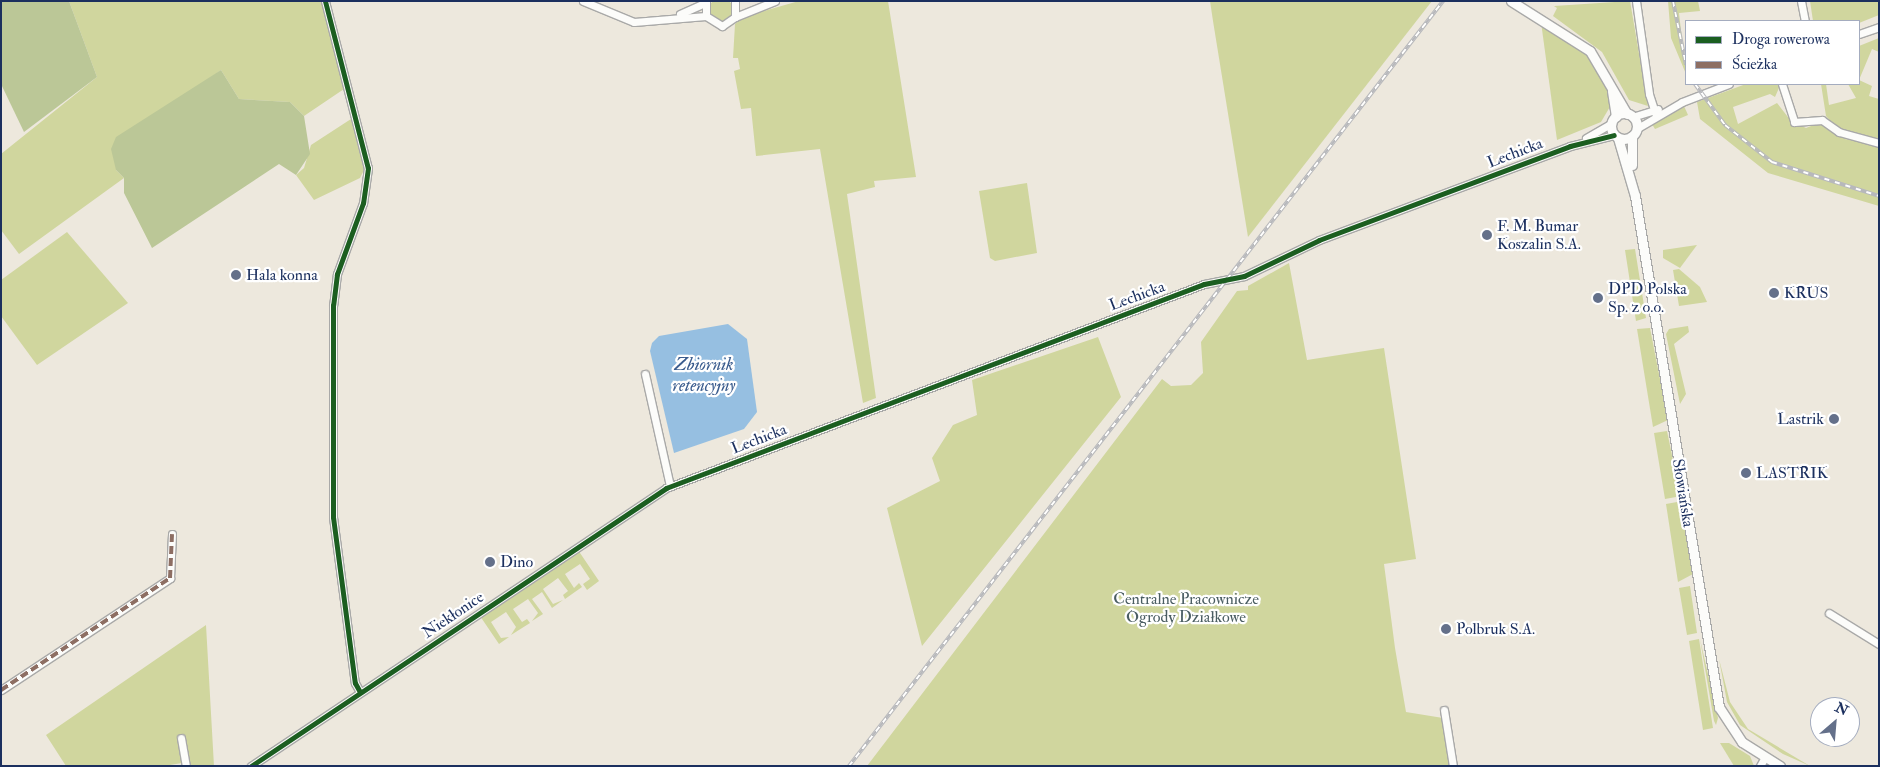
<!DOCTYPE html>
<html>
<head>
<meta charset="utf-8">
<style>
	body { margin:0 }
	#map { position:relative; width:1880px; height:767px; overflow:hidden; background:#ede8dd; font-family:"IM FELL Double Pica",serif }
	div>[style] { position:absolute }
	.green>* { inset:0; background:#d0d69e }
	.round { border-radius:50% }
	.forest>* { inset:0; background:#bbc797 }
	.water>* { inset:0; background:#96bfe1 }
	.roads { filter:drop-shadow(1px 0 #a9a9a8) drop-shadow(-1px 0 #a9a9a8) drop-shadow(0 1px #a9a9a8) drop-shadow(0 -1px #a9a9a8) }
	.minor>* { height:7px; margin:-3.5px; padding:0 3.5px; transform-origin:3.5px; border-radius:3.5px; background:#fcfcfa }
	.major>* { height:9px; margin:-4.5px; padding:0 4.5px; transform-origin:4.5px; border-radius:4.5px; background:#fcfcfa }
	.major>.ring { margin:-4.5px; padding:0; box-sizing:content-box; background:none; border:9px solid #fcfcfa; border-radius:50% }
	.rail>* { height:4px; margin-top:-2px; transform-origin:0; background:repeating-linear-gradient(90deg,#fff 0 5.5px,#b7b8bc 0 11px); box-sizing:border-box; border-block:1px solid #b7b8bc }
	.quiet>* { height:4px; margin-top:-2px; transform-origin:0; background:repeating-linear-gradient(90deg,#8d6e63 0 8px,transparent 0 12px) }
	.cycleway>* { height:5px; margin:-2.5px; padding:0 2.5px; transform-origin:2.5px; border-radius:2.5px; background:#1b5e20 }
	.dots>* { width:14px; height:14px; translate:-50% -50%; box-sizing:border-box; border:2px solid #fff; border-radius:50% }
	span { translate:-50% -50%; white-space:nowrap; text-align:center; line-height:1.15; -webkit-text-stroke:4.5px #fff; paint-order:stroke }
	.street-label { font-size:16px; color:#1b2f5e }
	.poi-label { font-size:16px; color:#1b2f5e }
	.left { translate:0 -50%; text-align:left }
	.right { translate:-100% -50%; text-align:right }
	.park-label { font-size:16px; color:#4a5d62 }
	.water-label { font-size:18px; color:#395b8d; font-style:italic }
	.frame { position:absolute; inset:0; border:2px solid #1b2f5e; pointer-events:none }
	.legend { position:absolute; left:1685px; top:20px; width:175px; height:65px; box-sizing:border-box; background:#fff; border:1px solid #a4acbf; margin:0; padding:6px 9px; list-style:none; font-size:15px; color:#1b2f5e }
	.legend li { display:flex; align-items:center; gap:10px; height:25px }
	.legend b { width:25px; border:1px solid #a4acbf }
	.north { position:absolute; left:1810px; top:697px; width:50px; height:50px; box-sizing:border-box; background:#fff; border:1px solid #a4acbf; border-radius:50%; rotate:27deg; font-size:14px; font-weight:700; line-height:20px; text-align:center; color:#1b2f5e }
	.north::after { content:''; display:block; margin:auto; width:18px; height:22px; background:#64708a; clip-path:polygon(50% 0,100% 100%,50% 72%,0 100%) }
</style>
</head>
<body>
<div id="map">
	<div class="green">
		<i class="round" style="left:709px;top:-2px;width:24px;height:24px"></i>
		<i style="clip-path:polygon(69px 1px,322px 1px,344px 89px,304px 116px,290px 102px,239px 99px,221px 70px,193px 91px,116px 170px,124px 178px,19px 254px,1px 230px,1px 154px,97px 77px)"></i>
		<i style="clip-path:polygon(799px 1px,888px 1px,916px 177px,874px 181px,875px 187px,847px 194px,876px 398px,863px 403px,820px 149px,756px 156px,751px 108px,741px 109px,734px 71px,740px 69px,738px 58px,733px 58px,735px 24px,742px 17px)"></i>
		<i style="clip-path:polygon(1210px 1px,1432px 1px,1248px 237px,1213px 21px)"></i>
		<i style="clip-path:polygon(1546px 1px,1554px 6px,1630px 1px,1648px 106px,1629px 100px,1602px 52px,1553px 16px,1557px 8px)"></i>
		<i style="clip-path:polygon(1668px 1px,1698px 1px,1700px 11px,1679px 13px,1686px 74px,1671px 38px)"></i>
		<i style="clip-path:polygon(1810px 1px,1879px 1px,1879px 15px,1859px 23px,1813px 21px)"></i>
		<i style="clip-path:polygon(1541px 22px,1585px 51px,1609px 86px,1611px 105px,1601px 122px,1557px 140px)"></i>
		<i style="clip-path:polygon(1879px 38px,1879px 52px,1872px 49px,1859px 80px,1872px 86px,1869px 96px,1879px 99px,1879px 140px,1837px 129px,1826px 116px,1821px 84px,1826px 84px,1829px 105px,1856px 98px,1848px 84px,1859px 84px,1859px 46px)"></i>
		<i style="clip-path:polygon(1746px 84px,1778px 84px,1779px 88px,1775px 97px,1770px 94px,1733px 107px,1738px 124px,1777px 103px,1791px 121px,1806px 128px,1821px 122px,1845px 139px,1879px 146px,1879px 206px,1768px 173px,1700px 119px,1697px 102px)"></i>
		<i style="clip-path:polygon(1684px 106px,1688px 115px,1655px 129px,1650px 121px)"></i>
		<i style="clip-path:polygon(351px 119px,364px 170px,360px 178px,314px 200px,296px 175px,304px 168px,311px 145px)"></i>
		<i style="clip-path:polygon(1027px 183px,1037px 253px,995px 261px,990px 258px,979px 191px)"></i>
		<i style="clip-path:polygon(67px 232px,128px 303px,37px 365px,1px 316px,1px 280px)"></i>
		<i style="clip-path:polygon(1697px 245px,1680px 268px,1663px 258px,1663px 250px)"></i>
		<i style="clip-path:polygon(1635px 249px,1646px 318px,1636px 321px,1625px 250px)"></i>
		<i style="clip-path:polygon(1289px 263px,1307px 360px,1384px 348px,1416px 559px,1384px 564px,1395px 648px,1406px 712px,1443px 718px,1449px 766px,867px 766px,1162px 379px,1171px 386px,1191px 385px,1203px 373px,1201px 342px,1237px 291px,1248px 290px,1248px 286px)"></i>
		<i style="clip-path:polygon(1679px 269px,1700px 287px,1707px 302px,1679px 306px,1673px 270px)"></i>
		<i style="clip-path:polygon(1688px 326px,1689px 332px,1674px 344px,1686px 394px,1680px 404px,1666px 334px,1669px 329px)"></i>
		<i style="clip-path:polygon(1650px 328px,1668px 420px,1653px 427px,1637px 329px)"></i>
		<i style="clip-path:polygon(1098px 337px,1121px 397px,922px 646px,887px 508px,940px 481px,932px 458px,953px 425px,977px 415px,972px 380px)"></i>
		<i style="clip-path:polygon(1667px 431px,1679px 489px,1676px 497px,1665px 499px,1654px 433px)"></i>
		<i style="clip-path:polygon(1677px 502px,1682px 507px,1693px 574px,1678px 582px,1666px 504px)"></i>
		<i style="clip-path:polygon(578px 550px,599px 581px,587px 590px,583px 584px,590px 579px,580px 564px,565px 574px,574px 588px,579px 583px,582px 587px,565px 599px,563px 595px,568px 591px,558px 578px,543px 589px,553px 604px,563px 600px,552px 608px,542px 592px,532px 599px,543px 614px,532px 621px,538px 613px,528px 599px,513px 609px,522px 622px,527px 619px,530px 623px,511px 635px,516px 627px,506px 612px,491px 622px,501px 638px,509px 637px,499px 644px,480px 616px)"></i>
		<i style="clip-path:polygon(1690px 586px,1697px 633px,1687px 635px,1679px 588px)"></i>
		<i style="clip-path:polygon(206px 625px,214px 766px,189px 766px,180px 750px,182px 763px,164px 766px,66px 766px,46px 735px)"></i>
		<i style="clip-path:polygon(1699px 639px,1713px 728px,1703px 730px,1689px 641px)"></i>
		<i style="clip-path:polygon(1700px 639px,1718px 718px,1716px 725px,1714px 721px)"></i>
		<i style="clip-path:polygon(1719px 659px,1730px 702px,1748px 729px,1810px 766px,1783px 754px,1740px 725px,1727px 702px)"></i>
		<i style="clip-path:polygon(1720px 743px,1729px 743px,1750px 756px,1754px 766px,1734px 766px)"></i>
	</div>
	<div class="forest">
		<i style="clip-path:polygon(1px 1px,69px 1px,97px 77px,24px 132px,1px 84px)"></i>
		<i style="clip-path:polygon(221px 70px,239px 99px,290px 102px,304px 116px,310px 154px,296px 175px,279px 164px,152px 248px,124px 193px,124px 178px,116px 170px,111px 149px,116px 137px)"></i>
	</div>
	<div class="water">
		<i style="clip-path:polygon(728px 324px,747px 339px,757px 412px,744px 429px,674px 453px,650px 351px,652px 343px,659px 336px)"></i>
	</div>
	<div class="roads">
		<div class="minor">
			<i style="left:325px;top:1px;width:172px;rotate:75.6deg"></i>
			<i style="left:368px;top:168px;width:35px;rotate:98deg"></i>
			<i style="left:363px;top:203px;width:76px;rotate:110.1deg"></i>
			<i style="left:337px;top:274px;width:31px;rotate:97deg"></i>
			<i style="left:333px;top:305px;width:212px;rotate:90deg"></i>
			<i style="left:333px;top:517px;width:167px;rotate:82.5deg"></i>
			<i style="left:355px;top:683px;width:10px;rotate:61deg"></i>
			<i style="left:583px;top:1px;width:55px;rotate:22.4deg"></i>
			<i style="left:634px;top:22px;width:72px;rotate:-4.8deg"></i>
			<i style="left:706px;top:1px;width:15px;rotate:90deg"></i>
			<i style="left:706px;top:16px;width:19px;rotate:32deg"></i>
			<i style="left:722px;top:26px;width:16px;rotate:-35deg"></i>
			<i style="left:735px;top:17px;width:16px;rotate:-90deg"></i>
			<i style="left:1636px;top:1px;width:94px;rotate:82deg"></i>
			<i style="left:1649px;top:94px;width:22px;rotate:72deg"></i>
			<i style="left:1801px;top:1px;width:20px;rotate:79deg"></i>
			<i style="left:680px;top:14px;width:27px;rotate:-24deg"></i>
			<i style="left:735px;top:17px;width:43px;rotate:-21.8deg"></i>
			<i style="left:1859px;top:34px;width:21px;rotate:-19deg"></i>
			<i style="left:1782px;top:84px;width:40px;rotate:72deg"></i>
			<i style="left:1794px;top:122px;width:28px;rotate:-4deg"></i>
			<i style="left:1822px;top:120px;width:21px;rotate:35deg"></i>
			<i style="left:1839px;top:132px;width:41px;rotate:15.4deg"></i>
			<i style="left:1632px;top:117px;width:27px;rotate:-17deg"></i>
			<i style="left:1636px;top:129px;width:53px;rotate:-30.4deg"></i>
			<i style="left:1682px;top:102px;width:50px;rotate:-21deg"></i>
			<i style="left:1586px;top:138px;width:30px;rotate:-30deg"></i>
			<i style="left:645px;top:374px;width:115px;rotate:77.4deg"></i>
			<i style="left:1829px;top:613px;width:59px;rotate:31.8deg"></i>
			<i style="left:1px;top:690px;width:203px;rotate:-33.5deg"></i>
			<i style="left:170px;top:578px;width:44px;rotate:-87.4deg"></i>
			<i style="left:1444px;top:710px;width:57px;rotate:80.9deg"></i>
			<i style="left:181px;top:738px;width:28px;rotate:80deg"></i>
			<i style="left:251px;top:766px;width:500px;rotate:-33.8deg"></i>
			<i style="left:666px;top:488px;width:575px;rotate:-20.77deg"></i>
			<i style="left:1204px;top:284px;width:41px;rotate:-11.3deg"></i>
			<i style="left:1244px;top:276px;width:83px;rotate:-25.6deg"></i>
			<i style="left:1319px;top:240px;width:268px;rotate:-20.5deg"></i>
			<i style="left:1570px;top:146px;width:45px;rotate:-14deg"></i>
			<i style="left:1760px;top:766px;width:10px;rotate:-61deg"></i>
		</div>
		<div class="major">
			<i style="left:1511px;top:1px;width:93px;rotate:32.3deg"></i>
			<i style="left:1590px;top:51px;width:73px;rotate:59.6deg"></i>
			<i style="left:1612px;top:91px;width:26px;rotate:81deg"></i>
			<i class="ring" style="left:1611px;top:113px;width:17px;height:17px"></i>
			<i style="left:1632px;top:136px;width:29px;rotate:90deg"></i>
			<i style="left:1618px;top:138px;width:60px;rotate:73.7deg"></i>
			<i style="left:1635px;top:196px;width:518px;rotate:80.67deg"></i>
			<i style="left:1719px;top:707px;width:42px;rotate:56.7deg"></i>
			<i style="left:1742px;top:742px;width:45px;rotate:32.3deg"></i>
		</div>
	</div>
	<div class="rail">
		<i style="left:1673px;top:1px;width:65px;rotate:78.5deg"></i>
		<i style="left:1695px;top:84px;width:51px;rotate:53.8deg"></i>
		<i style="left:1725px;top:125px;width:60px;rotate:38.2deg"></i>
		<i style="left:1772px;top:162px;width:112px;rotate:17.6deg"></i>
		<i style="left:849px;top:766px;width:969px;rotate:-52.17deg"></i>
	</div>
	<div class="quiet">
		<i style="left:1px;top:690px;width:203px;rotate:-33.5deg"></i>
		<i style="left:170px;top:578px;width:44px;rotate:-87.4deg"></i>
	</div>
	<div class="cycleway">
		<i style="left:325px;top:1px;width:172px;rotate:75.6deg"></i>
		<i style="left:368px;top:168px;width:35px;rotate:98deg"></i>
		<i style="left:363px;top:203px;width:76px;rotate:110.1deg"></i>
		<i style="left:337px;top:274px;width:31px;rotate:97deg"></i>
		<i style="left:333px;top:305px;width:212px;rotate:90deg"></i>
		<i style="left:333px;top:517px;width:167px;rotate:82.5deg"></i>
		<i style="left:355px;top:683px;width:10px;rotate:61deg"></i>
		<i style="left:251px;top:766px;width:500px;rotate:-33.8deg"></i>
		<i style="left:666px;top:488px;width:575px;rotate:-20.77deg"></i>
		<i style="left:1204px;top:284px;width:41px;rotate:-11.3deg"></i>
		<i style="left:1244px;top:276px;width:83px;rotate:-25.6deg"></i>
		<i style="left:1319px;top:240px;width:268px;rotate:-20.5deg"></i>
		<i style="left:1570px;top:146px;width:45px;rotate:-14deg"></i>
	</div>
	<div class="dots">
		<i style="left:1487px;top:235px;background:#64708a"></i>
		<i style="left:236px;top:275px;background:#64708a"></i>
		<i style="left:1774px;top:293px;background:#64708a"></i>
		<i style="left:1598px;top:298px;background:#64708a"></i>
		<i style="left:1834px;top:419px;background:#64708a"></i>
		<i style="left:1746px;top:473px;background:#64708a"></i>
		<i style="left:490px;top:562px;background:#64708a"></i>
		<i style="left:1446px;top:629px;background:#64708a"></i>
	</div>
	<div class="street-label">
		<span style="left:1515px;top:153px;rotate:-21deg">Lechicka</span>
		<span style="left:1137px;top:296px;rotate:-20deg">Lechicka</span>
		<span style="left:759px;top:439px;rotate:-21deg">Lechicka</span>
		<span style="left:1683px;top:493px;rotate:81deg">Słowiańska</span>
		<span style="left:453px;top:615px;rotate:-34deg">Niekłonice</span>
	</div>
	<div class="poi-label">
		<span class="left" style="left:1497px;top:235px">F. M. Bumar<br>Koszalin S.A.</span>
		<span class="left" style="left:246px;top:275px">Hala konna</span>
		<span class="left" style="left:1608px;top:298px">DPD Polska<br>Sp. z o.o.</span>
		<span class="left" style="left:1784px;top:293px">KRUS</span>
		<span class="right" style="left:1824px;top:419px">Lastrik</span>
		<span class="left" style="left:1756px;top:473px">LASTRIK</span>
		<span class="left" style="left:500px;top:562px">Dino</span>
		<span class="left" style="left:1456px;top:629px">Polbruk S.A.</span>
	</div>
	<div class="park-label">
		<span style="left:1186px;top:608px">Centralne Pracownicze<br>Ogrody Działkowe</span>
	</div>
	<div class="water-label">
		<span style="left:704px;top:376px">Zbiornik<br>retencyjny</span>
	</div>
	<div class="frame"></div>
	<ul class="legend">
	<li><b style="height:6px;background:#1b5e20"></b>Droga rowerowa</li>
	<li><b style="height:6px;background:#8d6e63"></b>Ścieżka</li>
	</ul>
	<div class="north">N</div>
</div>
</body>
</html>
